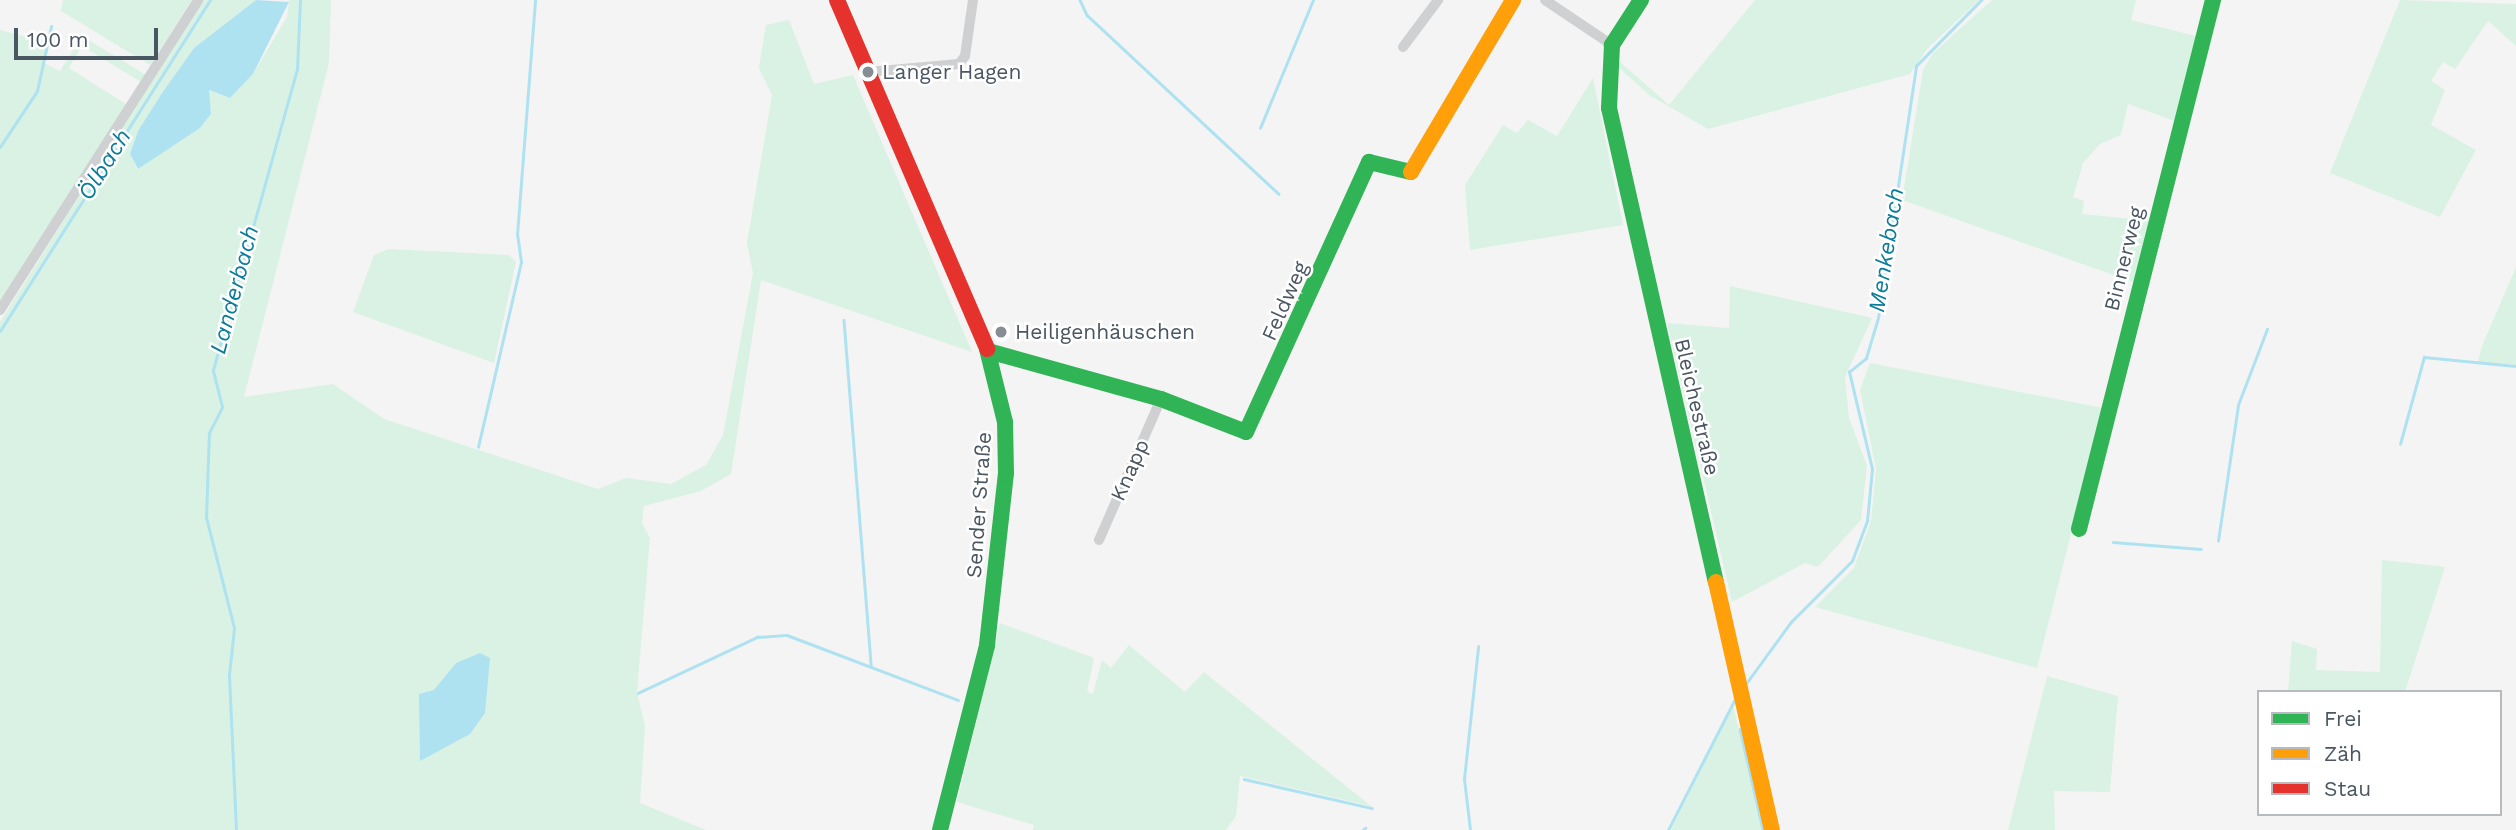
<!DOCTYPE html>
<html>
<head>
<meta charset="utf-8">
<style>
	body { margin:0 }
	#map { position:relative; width:2516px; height:830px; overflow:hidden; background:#f4f4f4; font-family:"Work Sans",sans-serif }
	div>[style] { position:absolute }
	.green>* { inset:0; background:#d9f2e3 }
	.water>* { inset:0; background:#aee2f0 }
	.stream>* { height:2.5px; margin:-1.25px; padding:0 1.25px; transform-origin:1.25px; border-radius:1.25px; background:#aee2f0 }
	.street>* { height:10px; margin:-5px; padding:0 5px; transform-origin:5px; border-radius:5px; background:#ced0d2 }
	.fast>* { height:16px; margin:-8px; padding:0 8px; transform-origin:8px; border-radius:8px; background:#30b455 }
	.slow>* { height:16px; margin:-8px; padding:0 8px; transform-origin:8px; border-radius:8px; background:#ff9f0a }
	.jam>* { height:16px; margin:-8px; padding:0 8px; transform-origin:8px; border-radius:8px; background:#e5322d }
	.dots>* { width:19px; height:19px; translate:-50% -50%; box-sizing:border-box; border:4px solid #fff; border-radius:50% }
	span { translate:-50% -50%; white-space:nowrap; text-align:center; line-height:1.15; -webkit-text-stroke:5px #fff; paint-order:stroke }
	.poi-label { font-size:21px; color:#4a5661 }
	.left { translate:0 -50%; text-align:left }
	.street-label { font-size:21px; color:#4a5661 }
	.water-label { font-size:23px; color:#0c7c9b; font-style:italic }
	.legend { position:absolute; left:2257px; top:690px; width:245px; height:126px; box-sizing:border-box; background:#fff; border:2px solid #b7bbc0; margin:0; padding:9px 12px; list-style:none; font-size:21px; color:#4a5661 }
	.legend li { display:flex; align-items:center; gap:14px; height:35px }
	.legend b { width:35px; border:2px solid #b7bbc0 }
	.scale { position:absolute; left:14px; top:28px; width:144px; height:32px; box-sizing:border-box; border:4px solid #4a5661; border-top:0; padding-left:9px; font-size:21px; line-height:24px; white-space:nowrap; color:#4a5661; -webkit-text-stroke:5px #fff; paint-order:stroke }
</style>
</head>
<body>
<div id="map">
	<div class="green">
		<i style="clip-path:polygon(63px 0,192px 0,150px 65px,61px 11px)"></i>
		<i style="clip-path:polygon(202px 0,256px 0,194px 48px,162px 93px,138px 131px,130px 154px,137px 169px,200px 128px,211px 114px,208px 90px,230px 98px,253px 74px,287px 17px,289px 0,331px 0,329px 63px,244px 397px,333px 384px,384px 419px,598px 489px,626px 478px,671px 484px,706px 465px,723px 435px,753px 273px,747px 243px,772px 95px,759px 68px,766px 25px,789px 20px,814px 84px,853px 75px,972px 352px,761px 280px,731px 474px,701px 491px,644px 506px,642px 523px,650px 538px,637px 692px,645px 726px,640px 803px,706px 830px,0 830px,0 322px)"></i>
		<i style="clip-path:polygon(1755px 0,1979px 0,1927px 49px,1910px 74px,1708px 129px,1649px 95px,1616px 65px,1618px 60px,1669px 105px)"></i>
		<i style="clip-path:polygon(1992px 0,2136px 0,2131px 20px,2200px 37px,2177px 122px,2128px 104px,2121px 135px,2100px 144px,2083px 163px,2073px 197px,2084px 201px,2082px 214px,2151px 221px,2136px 283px,1902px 200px,1923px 70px,1933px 53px)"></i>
		<i style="clip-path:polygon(2400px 0,2516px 4px,2516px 46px,2488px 21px,2455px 69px,2443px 62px,2431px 81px,2445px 90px,2431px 125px,2476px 150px,2440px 217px,2330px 173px)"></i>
		<i style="clip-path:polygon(0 30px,48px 43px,44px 63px,60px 71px,82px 36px,146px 75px,141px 82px,82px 46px,69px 68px,126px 104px,0 303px)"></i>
		<i style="clip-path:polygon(1593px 78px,1623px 225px,1470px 250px,1465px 185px,1503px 125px,1517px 133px,1528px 120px,1557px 136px)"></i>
		<i style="clip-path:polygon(389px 249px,509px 255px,516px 262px,494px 363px,353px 312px,374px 255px)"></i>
		<i style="clip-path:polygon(2516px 267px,2516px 365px,2478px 362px,2482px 346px)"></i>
		<i style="clip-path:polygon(1730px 286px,1872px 318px,1845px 377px,1849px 418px,1867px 466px,1861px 520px,1818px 567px,1805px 563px,1732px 602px,1667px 323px,1729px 328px)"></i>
		<i style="clip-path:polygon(1870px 363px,2103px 408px,2037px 668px,1815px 607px,1854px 568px,1871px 521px,1876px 469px,1860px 390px)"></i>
		<i style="clip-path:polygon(2382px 560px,2445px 567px,2405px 692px,2288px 692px,2292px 641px,2317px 649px,2316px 670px,2380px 672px)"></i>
		<i style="clip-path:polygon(1000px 623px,1094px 658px,1087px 692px,1093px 694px,1102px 660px,1111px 668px,1129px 645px,1185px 692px,1204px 672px,1371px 806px,1240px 776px,1236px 816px,1226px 830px,1033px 830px,1034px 825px,957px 802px)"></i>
		<i style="clip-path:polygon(2047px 676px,2118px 696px,2110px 792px,2054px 791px,2055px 830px,2008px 830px)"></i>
		<i style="clip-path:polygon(1733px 705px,1761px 830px,1671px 830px,1677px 818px)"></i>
	</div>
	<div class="water">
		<i style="clip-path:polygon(256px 0,289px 2px,253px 74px,230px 98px,209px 90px,211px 114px,200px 128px,138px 169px,130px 154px,138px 131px,162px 93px,194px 48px)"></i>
		<i style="clip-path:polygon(480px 653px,490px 658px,485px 713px,470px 734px,420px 761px,419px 694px,434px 690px,456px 663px)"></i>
	</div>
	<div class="stream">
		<i style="left:1080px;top:0;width:17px;rotate:65deg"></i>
		<i style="left:1087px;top:15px;width:262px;rotate:43deg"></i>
		<i style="left:1260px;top:128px;width:139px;rotate:-67.5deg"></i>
		<i style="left:0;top:147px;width:67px;rotate:-56.5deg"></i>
		<i style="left:37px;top:91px;width:66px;rotate:-77.7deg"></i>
		<i style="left:844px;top:320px;width:346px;rotate:85.5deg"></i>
		<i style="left:0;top:331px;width:392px;rotate:-57.6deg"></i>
		<i style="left:2400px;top:444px;width:90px;rotate:-74.6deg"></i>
		<i style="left:2424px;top:357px;width:92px;rotate:5.6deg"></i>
		<i style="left:478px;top:447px;width:190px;rotate:-76.9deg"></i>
		<i style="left:521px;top:262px;width:27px;rotate:-98deg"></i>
		<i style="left:517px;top:235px;width:236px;rotate:-85.6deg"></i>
		<i style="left:2218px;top:541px;width:137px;rotate:-81.6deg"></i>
		<i style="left:2238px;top:405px;width:81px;rotate:-69.1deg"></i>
		<i style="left:2113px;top:542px;width:88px;rotate:4.5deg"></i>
		<i style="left:1745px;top:685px;width:78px;rotate:-53.9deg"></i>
		<i style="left:1791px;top:622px;width:86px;rotate:-45deg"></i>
		<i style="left:1852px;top:561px;width:43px;rotate:-69.4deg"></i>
		<i style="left:1867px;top:521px;width:52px;rotate:-84.5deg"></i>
		<i style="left:1872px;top:469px;width:100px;rotate:-103.3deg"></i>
		<i style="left:1849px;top:372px;width:22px;rotate:-39deg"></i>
		<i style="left:1866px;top:358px;width:42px;rotate:-73.3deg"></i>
		<i style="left:1878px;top:318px;width:255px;rotate:-81.4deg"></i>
		<i style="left:1916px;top:66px;width:93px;rotate:-45.4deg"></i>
		<i style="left:638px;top:693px;width:132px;rotate:-25.2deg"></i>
		<i style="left:757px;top:637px;width:30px;rotate:-4deg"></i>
		<i style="left:787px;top:635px;width:183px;rotate:20.8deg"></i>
		<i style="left:1740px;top:729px;width:104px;rotate:77.2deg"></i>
		<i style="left:1244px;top:779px;width:131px;rotate:12.8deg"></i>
		<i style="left:236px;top:830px;width:155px;rotate:-92.6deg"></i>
		<i style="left:229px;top:675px;width:47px;rotate:-83.9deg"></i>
		<i style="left:234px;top:628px;width:114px;rotate:-104.2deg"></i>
		<i style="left:206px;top:517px;width:84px;rotate:-88deg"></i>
		<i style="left:209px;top:433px;width:29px;rotate:-63deg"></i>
		<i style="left:222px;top:407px;width:38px;rotate:-104deg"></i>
		<i style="left:213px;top:370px;width:313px;rotate:-74.4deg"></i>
		<i style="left:297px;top:69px;width:69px;rotate:-87.5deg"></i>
		<i style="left:1363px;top:830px;width:3px;rotate:-45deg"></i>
		<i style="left:1470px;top:830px;width:51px;rotate:-96.7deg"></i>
		<i style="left:1464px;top:779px;width:133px;rotate:-83.9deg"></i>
		<i style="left:1668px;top:830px;width:147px;rotate:-62.9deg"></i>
	</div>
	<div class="street">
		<i style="left:1545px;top:0;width:81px;rotate:33.9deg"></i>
		<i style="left:1403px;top:47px;width:59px;rotate:-53.3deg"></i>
		<i style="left:868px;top:72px;width:91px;rotate:-5deg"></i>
		<i style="left:959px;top:64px;width:10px;rotate:-53deg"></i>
		<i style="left:965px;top:56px;width:57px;rotate:-81.9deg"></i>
		<i style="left:0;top:310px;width:368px;rotate:-57.4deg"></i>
		<i style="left:1099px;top:540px;width:154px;rotate:-66.3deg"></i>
	</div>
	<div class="fast">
		<i style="left:1641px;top:0;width:54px;rotate:122.8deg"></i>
		<i style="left:1612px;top:45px;width:63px;rotate:92.7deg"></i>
		<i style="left:1609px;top:108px;width:486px;rotate:77.3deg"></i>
		<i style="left:988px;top:351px;width:180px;rotate:15.5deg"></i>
		<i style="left:1161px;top:399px;width:91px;rotate:21.2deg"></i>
		<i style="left:1246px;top:432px;width:297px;rotate:-65.5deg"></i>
		<i style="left:1369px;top:162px;width:43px;rotate:13.4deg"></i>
		<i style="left:2079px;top:529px;width:546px;rotate:-75.79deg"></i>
		<i style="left:940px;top:830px;width:191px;rotate:-75.7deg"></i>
		<i style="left:987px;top:645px;width:173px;rotate:-83.7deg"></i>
		<i style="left:1006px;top:473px;width:51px;rotate:-91.1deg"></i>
		<i style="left:1005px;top:422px;width:75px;rotate:-103.9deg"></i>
	</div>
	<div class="slow">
		<i style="left:1411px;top:172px;width:200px;rotate:-59.3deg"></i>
		<i style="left:1716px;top:582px;width:254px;rotate:77.3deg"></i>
	</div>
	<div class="jam">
		<i style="left:837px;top:0;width:380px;rotate:66.7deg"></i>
	</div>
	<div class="dots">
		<i style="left:868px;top:72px;background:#868d94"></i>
		<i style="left:1001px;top:332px;background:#868d94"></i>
	</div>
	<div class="poi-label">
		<span class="left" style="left:882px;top:72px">Langer Hagen</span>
		<span class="left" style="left:1015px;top:332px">Heiligenhäuschen</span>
	</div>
	<div class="street-label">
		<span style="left:2124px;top:259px;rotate:-76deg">Binnerweg</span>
		<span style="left:1285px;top:301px;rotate:-66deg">Feldweg</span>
		<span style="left:1697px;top:407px;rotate:77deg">Bleichestraße</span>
		<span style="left:1130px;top:470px;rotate:-66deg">Knapp</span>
		<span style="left:979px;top:505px;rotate:-86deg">Sender Straße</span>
	</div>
	<div class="water-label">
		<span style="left:105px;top:165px;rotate:-58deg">Ölbach</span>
		<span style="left:1887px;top:250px;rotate:-81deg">Menkebach</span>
		<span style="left:235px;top:290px;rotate:-75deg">Landerbach</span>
	</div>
	<ul class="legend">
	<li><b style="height:9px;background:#30b455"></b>Frei</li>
	<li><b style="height:9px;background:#ff9f0a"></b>Zäh</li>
	<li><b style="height:9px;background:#e5322d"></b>Stau</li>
	</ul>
	<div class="scale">100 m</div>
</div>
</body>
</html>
